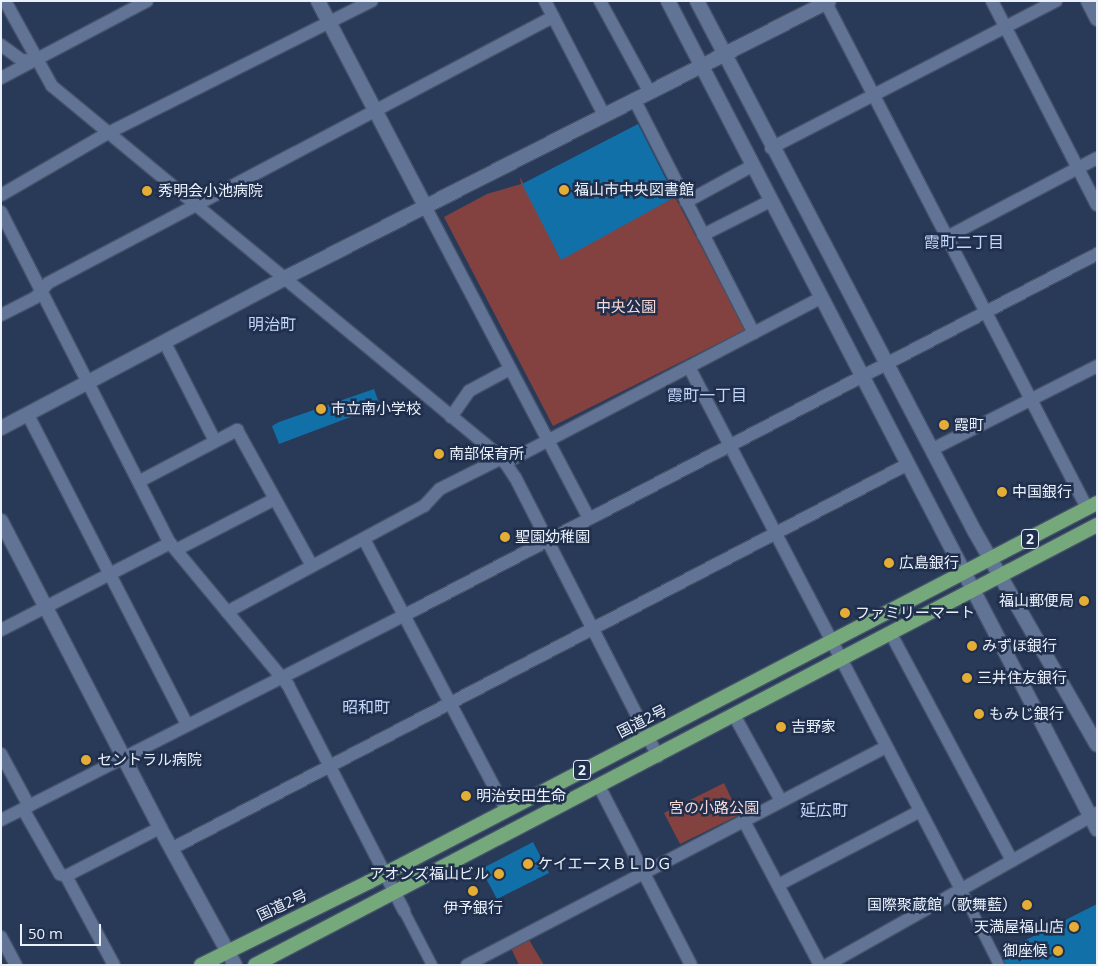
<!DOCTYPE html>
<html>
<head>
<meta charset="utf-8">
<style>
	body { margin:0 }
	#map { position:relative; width:1098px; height:966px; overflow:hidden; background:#293958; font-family:"Open Sans","Noto Sans JP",sans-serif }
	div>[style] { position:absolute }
	.green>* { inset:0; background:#834240 }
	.building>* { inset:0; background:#1270a9 }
	.roads { filter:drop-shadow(1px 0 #45526a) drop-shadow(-1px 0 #45526a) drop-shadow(0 1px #45526a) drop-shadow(0 -1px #45526a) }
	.pedestrian>* { height:10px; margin:-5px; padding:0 5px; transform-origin:5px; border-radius:5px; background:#627496 }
	.minor>* { height:12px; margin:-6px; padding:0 6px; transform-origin:6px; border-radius:6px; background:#627496 }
	.tertiary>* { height:14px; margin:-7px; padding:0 7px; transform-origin:7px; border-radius:7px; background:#627496 }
	.trunk>* { height:14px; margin:-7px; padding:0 7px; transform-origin:7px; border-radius:7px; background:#75a97c }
	.dots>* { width:14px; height:14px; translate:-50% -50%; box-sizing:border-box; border:2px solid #202f4c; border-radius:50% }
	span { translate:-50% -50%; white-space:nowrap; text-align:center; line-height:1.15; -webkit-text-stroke:5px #202f4c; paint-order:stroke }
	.shield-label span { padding:1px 4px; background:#202f4c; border:1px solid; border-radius:4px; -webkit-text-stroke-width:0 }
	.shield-label { font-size:14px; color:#eaf1fd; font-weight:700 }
	.poi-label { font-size:15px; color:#eaf1fd }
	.left { translate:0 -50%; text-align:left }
	.right { translate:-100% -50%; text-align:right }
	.park-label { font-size:15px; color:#f8d8d6 }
	.street-label { font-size:15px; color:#eaf1fd }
	.neighbourhood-label { font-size:16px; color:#c1d6fc }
	.frame { position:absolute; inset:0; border:2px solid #eaf1fd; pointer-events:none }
	.scale { position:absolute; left:20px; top:924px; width:81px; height:22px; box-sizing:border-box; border:2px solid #eaf1fd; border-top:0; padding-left:6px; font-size:15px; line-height:18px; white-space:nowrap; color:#eaf1fd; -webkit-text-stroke:4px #202f4c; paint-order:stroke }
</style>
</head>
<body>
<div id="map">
	<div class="green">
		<i style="clip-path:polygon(520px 177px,562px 257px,675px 197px,745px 330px,553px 426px,444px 217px,487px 194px,521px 184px)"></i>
		<i style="clip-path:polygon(724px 783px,739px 815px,680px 844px,664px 813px)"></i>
		<i style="clip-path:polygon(528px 938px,544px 965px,519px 965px,511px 948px)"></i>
	</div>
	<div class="building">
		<i style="clip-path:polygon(638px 124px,675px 197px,561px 260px,522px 184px)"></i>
		<i style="clip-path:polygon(374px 389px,380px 406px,279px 444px,272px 426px,279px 422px)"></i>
		<i style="clip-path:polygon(533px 842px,549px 873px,497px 899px,481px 869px)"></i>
		<i style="clip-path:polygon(1097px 904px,1097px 965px,1006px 965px,1002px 956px,1010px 952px,1008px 949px)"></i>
	</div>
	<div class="roads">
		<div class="pedestrian">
			<i style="left:961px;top:889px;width:85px;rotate:63.4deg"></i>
			<i style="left:404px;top:911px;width:61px;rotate:62.6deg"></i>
		</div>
		<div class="minor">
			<i style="left:5px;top:1px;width:97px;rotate:61.1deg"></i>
			<i style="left:52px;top:86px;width:584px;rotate:39.58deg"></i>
			<i style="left:502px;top:458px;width:23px;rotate:56deg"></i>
			<i style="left:515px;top:477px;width:314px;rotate:62.9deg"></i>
			<i style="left:545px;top:1px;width:128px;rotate:62.6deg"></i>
			<i style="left:600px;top:1px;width:102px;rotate:61.4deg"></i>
			<i style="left:825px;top:1px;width:571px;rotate:62.67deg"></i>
			<i style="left:992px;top:1px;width:229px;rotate:62.8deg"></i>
			<i style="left:1px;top:45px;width:26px;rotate:36deg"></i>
			<i style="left:22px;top:60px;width:13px;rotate:4deg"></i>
			<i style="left:1px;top:78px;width:165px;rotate:-27.8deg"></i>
			<i style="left:634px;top:99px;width:263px;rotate:62.9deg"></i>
			<i style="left:771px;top:148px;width:321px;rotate:-27.3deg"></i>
			<i style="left:1px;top:195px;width:124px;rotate:-30.1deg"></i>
			<i style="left:108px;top:133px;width:295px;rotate:-26.6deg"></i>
			<i style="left:686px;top:202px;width:75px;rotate:-28.6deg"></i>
			<i style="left:426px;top:208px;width:349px;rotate:62.3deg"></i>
			<i style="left:1px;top:212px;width:372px;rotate:63deg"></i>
			<i style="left:170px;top:543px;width:185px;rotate:50.3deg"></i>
			<i style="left:288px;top:685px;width:254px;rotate:62.8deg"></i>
			<i style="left:703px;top:235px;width:75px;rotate:-26.9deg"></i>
			<i style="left:949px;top:236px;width:167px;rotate:-27.8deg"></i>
			<i style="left:1px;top:315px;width:39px;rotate:-27deg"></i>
			<i style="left:36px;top:297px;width:18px;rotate:-49deg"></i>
			<i style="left:48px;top:283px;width:571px;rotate:-27.78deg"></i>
			<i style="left:165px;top:343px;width:110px;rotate:63deg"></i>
			<i style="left:689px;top:367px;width:589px;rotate:62.48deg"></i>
			<i style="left:28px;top:415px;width:348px;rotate:62.8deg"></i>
			<i style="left:451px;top:417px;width:32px;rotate:-55deg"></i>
			<i style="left:469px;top:391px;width:47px;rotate:-28.2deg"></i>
			<i style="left:933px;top:449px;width:184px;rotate:-26.8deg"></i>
			<i style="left:505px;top:463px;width:356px;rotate:-27.6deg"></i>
			<i style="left:140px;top:481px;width:110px;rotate:-27.7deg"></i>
			<i style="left:237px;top:430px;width:155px;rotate:61.1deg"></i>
			<i style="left:364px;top:539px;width:306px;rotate:62.3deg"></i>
			<i style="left:176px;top:550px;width:111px;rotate:-27.3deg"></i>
			<i style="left:227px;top:612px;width:224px;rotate:-28.3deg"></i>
			<i style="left:424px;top:506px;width:23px;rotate:-47deg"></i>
			<i style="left:440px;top:489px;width:69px;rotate:-26.6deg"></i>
			<i style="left:1px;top:630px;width:190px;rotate:-27.2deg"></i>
			<i style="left:891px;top:634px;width:257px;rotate:61.9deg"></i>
			<i style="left:734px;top:715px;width:98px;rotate:61.3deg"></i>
			<i style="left:1px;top:754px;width:59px;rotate:61.7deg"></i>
			<i style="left:599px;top:786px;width:201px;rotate:62.8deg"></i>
			<i style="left:23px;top:809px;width:75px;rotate:60.4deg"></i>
			<i style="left:60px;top:874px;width:6px;rotate:18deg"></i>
			<i style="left:66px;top:876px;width:106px;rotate:-27.1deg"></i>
			<i style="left:1px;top:820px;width:451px;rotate:-26.9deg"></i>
			<i style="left:403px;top:616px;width:783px;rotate:-27.55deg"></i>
			<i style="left:744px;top:821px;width:163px;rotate:62.2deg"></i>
			<i style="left:171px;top:849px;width:832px;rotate:-27.58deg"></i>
			<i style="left:66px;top:876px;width:101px;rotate:61.7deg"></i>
			<i style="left:778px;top:885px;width:160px;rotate:-27.5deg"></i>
			<i style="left:1px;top:937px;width:32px;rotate:62deg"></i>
			<i style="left:467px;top:965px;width:472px;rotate:-27.5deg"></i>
			<i style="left:827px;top:965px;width:310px;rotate:-29.4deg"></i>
		</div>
		<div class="tertiary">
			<i style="left:318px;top:1px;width:233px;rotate:62.4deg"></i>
			<i style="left:668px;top:1px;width:933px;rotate:62.61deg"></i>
			<i style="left:697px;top:1px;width:599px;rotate:62.37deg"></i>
			<i style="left:975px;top:532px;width:245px;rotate:60.2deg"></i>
			<i style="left:1088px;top:1px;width:20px;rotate:63deg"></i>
			<i style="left:1px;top:428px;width:321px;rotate:-27.8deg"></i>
			<i style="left:285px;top:278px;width:610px;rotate:-26.98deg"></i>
			<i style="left:1px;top:521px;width:346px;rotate:62.6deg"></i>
			<i style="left:160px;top:828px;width:156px;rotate:61.3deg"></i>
		</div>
		<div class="trunk">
			<i style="left:201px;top:965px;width:187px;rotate:-26.3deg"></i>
			<i style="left:369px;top:882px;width:821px;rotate:-27.5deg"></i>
			<i style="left:255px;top:965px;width:950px;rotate:-27.59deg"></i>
		</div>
	</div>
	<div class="dots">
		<i style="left:564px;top:190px;background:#e4ad35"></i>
		<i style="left:147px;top:191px;background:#e4ad35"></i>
		<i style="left:321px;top:409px;background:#e4ad35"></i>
		<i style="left:944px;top:425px;background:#e4ad35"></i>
		<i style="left:439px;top:454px;background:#e4ad35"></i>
		<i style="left:1002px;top:492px;background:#e4ad35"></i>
		<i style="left:505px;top:537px;background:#e4ad35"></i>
		<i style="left:889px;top:563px;background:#e4ad35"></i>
		<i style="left:1084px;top:601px;background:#e4ad35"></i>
		<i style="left:845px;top:613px;background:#e4ad35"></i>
		<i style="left:972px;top:646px;background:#e4ad35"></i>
		<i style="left:967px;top:678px;background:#e4ad35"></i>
		<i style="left:979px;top:714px;background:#e4ad35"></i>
		<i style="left:781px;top:727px;background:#e4ad35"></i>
		<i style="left:86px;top:760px;background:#e4ad35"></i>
		<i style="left:466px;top:796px;background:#e4ad35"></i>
		<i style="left:528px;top:864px;background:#e4ad35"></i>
		<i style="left:499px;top:874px;background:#e4ad35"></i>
		<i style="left:473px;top:891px;background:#e4ad35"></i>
		<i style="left:1027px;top:905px;background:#e4ad35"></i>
		<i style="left:1074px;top:927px;background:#e4ad35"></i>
		<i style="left:1058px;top:951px;background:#e4ad35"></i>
	</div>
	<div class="shield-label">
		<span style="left:1030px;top:539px">2</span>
		<span style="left:582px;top:770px">2</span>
	</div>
	<div class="poi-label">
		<span class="left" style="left:574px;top:190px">福山市中央図書館</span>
		<span class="left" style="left:158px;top:191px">秀明会小池病院</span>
		<span class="left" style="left:331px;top:409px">市立南小学校</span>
		<span class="left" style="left:954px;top:425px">霞町</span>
		<span class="left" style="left:449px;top:454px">南部保育所</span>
		<span class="left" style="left:1012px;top:492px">中国銀行</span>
		<span class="left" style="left:515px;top:537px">聖園幼稚園</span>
		<span class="left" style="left:899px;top:563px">広島銀行</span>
		<span class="right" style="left:1074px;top:601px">福山郵便局</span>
		<span class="left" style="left:855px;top:613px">ファミリーマート</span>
		<span class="left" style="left:982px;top:646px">みずほ銀行</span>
		<span class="left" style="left:977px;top:678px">三井住友銀行</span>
		<span class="left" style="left:989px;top:714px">もみじ銀行</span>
		<span class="left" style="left:791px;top:727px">吉野家</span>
		<span class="left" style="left:97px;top:760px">セントラル病院</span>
		<span class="left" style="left:476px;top:796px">明治安田生命</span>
		<span class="left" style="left:538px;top:864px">ケイエースＢＬＤＧ</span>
		<span class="right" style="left:489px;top:874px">アオンズ福山ビル</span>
		<span class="right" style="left:1017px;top:905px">国際聚蔵館（歌舞藍）</span>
		<span style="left:473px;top:908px">伊予銀行</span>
		<span class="right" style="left:1064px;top:927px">天満屋福山店</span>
		<span class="right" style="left:1048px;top:951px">御座候</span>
	</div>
	<div class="park-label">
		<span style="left:626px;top:307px">中央公園</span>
		<span style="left:714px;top:808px">宮の小路公園</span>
	</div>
	<div class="street-label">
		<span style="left:642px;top:721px;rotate:-27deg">国道2号</span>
		<span style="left:282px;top:905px;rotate:-25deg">国道2号</span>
	</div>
	<div class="neighbourhood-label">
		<span style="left:964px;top:242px">霞町二丁目</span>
		<span style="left:272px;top:324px">明治町</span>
		<span style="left:707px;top:395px">霞町一丁目</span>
		<span style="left:366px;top:707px">昭和町</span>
		<span style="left:824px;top:810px">延広町</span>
	</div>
	<div class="frame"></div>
	<div class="scale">50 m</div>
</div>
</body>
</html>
